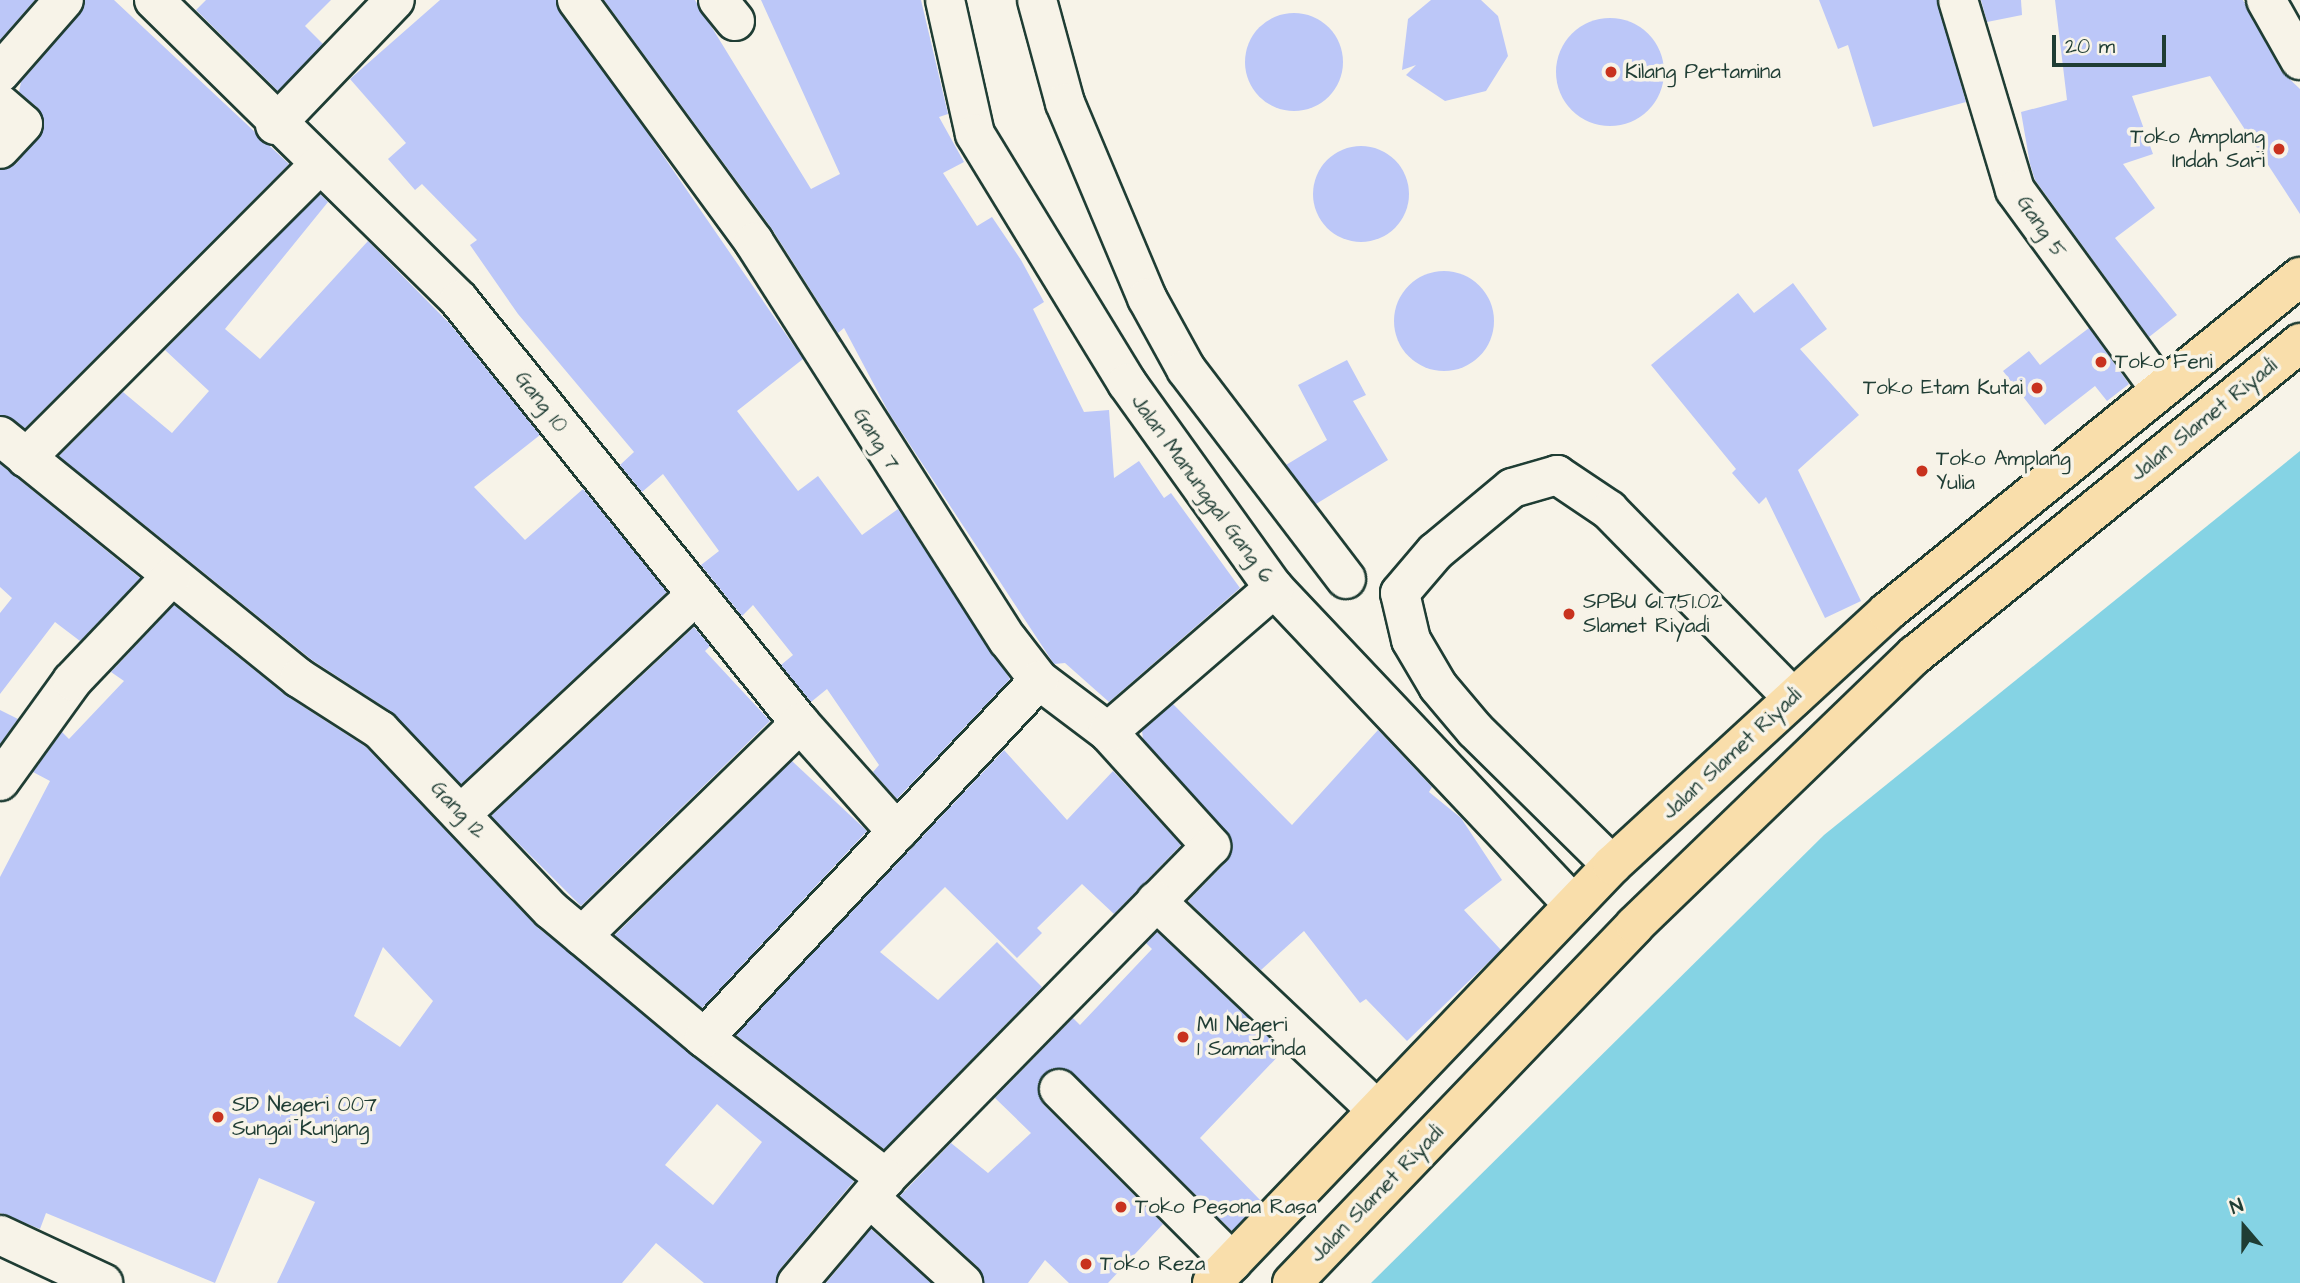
<!DOCTYPE html>
<html>
<head>
<meta charset="utf-8">
<style>
	body { margin:0 }
	#map { position:relative; width:2300px; height:1283px; overflow:hidden; background:#f7f3e8; font-family:"Architects Daughter",sans-serif }
	div>[style] { position:absolute }
	.water>* { inset:0; background:#85d3e4 }
	.building>* { inset:0; background:#bcc7f8 }
	.round { border-radius:50% }
	.roads { filter:drop-shadow(2px 0 #1f3d34) drop-shadow(-2px 0 #1f3d34) drop-shadow(0 2px #1f3d34) drop-shadow(0 -2px #1f3d34) }
	.minor>* { height:38px; margin:-19px; padding:0 19px; transform-origin:19px; border-radius:19px; background:#f7f3e8 }
	.highway>* { height:38px; margin:-19px; padding:0 19px; transform-origin:19px; border-radius:19px; background:#f9deab }
	.dots>* { width:19px; height:19px; translate:-50% -50%; box-sizing:border-box; border:4px solid #f7f3e8; border-radius:50% }
	span { translate:-50% -50%; white-space:nowrap; text-align:center; line-height:1.15; -webkit-text-stroke:7px #f7f3e8; paint-order:stroke }
	.poi-label { font-size:21px; color:#1f3d34 }
	.left { translate:0 -50%; text-align:left }
	.right { translate:-100% -50%; text-align:right }
	.street-label { font-size:21px; color:#1f3d34 }
	.north { position:absolute; left:2209px; top:1192px; width:70px; height:70px; -webkit-text-stroke:5px #f7f3e8; paint-order:stroke; rotate:340deg; font-size:19px; font-weight:700; line-height:28px; text-align:center; color:#1f3d34 }
	.north::after { content:''; display:block; margin:auto; width:24px; height:32px; background:#1f3d34; clip-path:polygon(50% 0,100% 100%,50% 72%,0 100%) }
	.scale { position:absolute; left:2052px; top:35px; width:114px; height:32px; box-sizing:border-box; border:4px solid #1f3d34; border-top:0; padding-left:9px; font-size:21px; line-height:24px; white-space:nowrap; color:#1f3d34; -webkit-text-stroke:5px #f7f3e8; paint-order:stroke }
</style>
</head>
<body>
<div id="map">
	<div class="water">
		<i style="clip-path:polygon(2300px 451px,2300px 1283px,1371px 1283px,1824px 835px)"></i>
	</div>
	<div class="building">
		<i style="clip-path:polygon(0 0,35px 0,0 40px)"></i>
		<i style="clip-path:polygon(85px 0,114px 0,289px 164px,25px 428px,0 415px,0 170px,16px 164px,44px 129px,38px 108px,19px 92px,21px 82px,80px 14px)"></i>
		<i style="clip-path:polygon(206px 0,331px 0,305px 26px,323px 44px,278px 91px,196px 10px)"></i>
		<i style="clip-path:polygon(440px 0,556px 0,803px 359px,737px 411px,798px 491px,818px 476px,862px 535px,898px 509px,1010px 679px,897px 799px,873px 772px,879px 765px,827px 689px,811px 702px,781px 665px,793px 655px,753px 605px,742px 616px,701px 565px,719px 551px,663px 474px,642px 492px,620px 465px,634px 452px,518px 314px,470px 245px,477px 240px,422px 184px,415px 190px,388px 159px,406px 143px,350px 79px)"></i>
		<i style="clip-path:polygon(604px 0,695px 0,811px 189px,840px 174px,761px 0,921px 0,948px 114px,939px 117px,964px 162px,943px 173px,977px 226px,992px 217px,1021px 260px,1044px 302px,1033px 309px,1084px 412px,1109px 410px,1114px 478px,1139px 461px,1164px 498px,1171px 493px,1240px 588px,1109px 702px,1065px 663px,1054px 664px,889px 413px,844px 328px,838px 333px,772px 229px)"></i>
		<i style="clip-path:polygon(1431px 0,1481px 0,1498px 16px,1508px 56px,1486px 91px,1445px 101px,1406px 75px,1416px 65px,1402px 70px,1408px 19px)"></i>
		<i style="clip-path:polygon(1819px 0,1937px 0,1966px 102px,1873px 127px,1848px 45px,1838px 49px)"></i>
		<i style="clip-path:polygon(1981px 0,2021px 0,2022px 15px,1987px 22px)"></i>
		<i style="clip-path:polygon(2055px 0,2243px 0,2281px 71px,2300px 89px,2300px 214px,2210px 76px,2132px 96px,2153px 154px,2123px 164px,2155px 208px,2115px 238px,2177px 315px,2149px 337px,2035px 180px,2030px 164px,2021px 112px,2067px 100px)"></i>
		<i class="round" style="left:1245px;top:13px;width:98px;height:98px"></i>
		<i class="round" style="left:1556px;top:18px;width:108px;height:108px"></i>
		<i class="round" style="left:1313px;top:146px;width:96px;height:96px"></i>
		<i style="clip-path:polygon(320px 194px,328px 202px,225px 329px,260px 359px,368px 241px,450px 324px,540px 435px,474px 487px,525px 540px,583px 489px,667px 592px,461px 784px,392px 712px,312px 660px,59px 456px,123px 392px,172px 433px,209px 391px,165px 350px)"></i>
		<i class="round" style="left:1394px;top:271px;width:100px;height:100px"></i>
		<i style="clip-path:polygon(1793px 283px,1827px 329px,1800px 349px,1859px 415px,1798px 470px,1861px 601px,1825px 618px,1766px 497px,1759px 504px,1732px 473px,1736px 469px,1651px 365px,1738px 293px,1754px 313px)"></i>
		<i style="clip-path:polygon(2089px 328px,2129px 384px,2107px 401px,2095px 386px,2045px 425px,2003px 371px,2029px 351px,2040px 365px)"></i>
		<i style="clip-path:polygon(1347px 360px,1366px 395px,1353px 401px,1388px 460px,1316px 504px,1286px 465px,1327px 440px,1298px 385px)"></i>
		<i style="clip-path:polygon(0 464px,140px 578px,80px 641px,55px 622px,0 694px,0 613px,12px 598px,0 587px)"></i>
		<i style="clip-path:polygon(evenodd,174px 605px,285px 695px,366px 747px,537px 927px,854px 1181px,780px 1269px,776px 1283px,704px 1283px,656px 1243px,622px 1283px,277px 1283px,315px 1202px,259px 1178px,215px 1283px,46px 1213px,40px 1229px,0 1213px,0 877px,50px 781px,33px 772px,62px 732px,69px 739px,124px 681px,111px 672px,174px 605px,383px 947px,433px 1001px,400px 1047px,354px 1016px,383px 947px,174px 605px,717px 1104px,762px 1142px,713px 1205px,665px 1165px,717px 1104px)"></i>
		<i style="clip-path:polygon(694px 627px,710px 646px,705px 651px,770px 721px,581px 906px,491px 816px)"></i>
		<i style="clip-path:polygon(1173px 704px,1292px 825px,1378px 730px,1432px 787px,1429px 792px,1461px 818px,1502px 880px,1464px 910px,1501px 950px,1407px 1041px,1366px 999px,1360px 1003px,1304px 931px,1261px 970px,1188px 901px,1227px 861px,1232px 842px,1143px 739px,1142px 731px)"></i>
		<i style="clip-path:polygon(0 710px,18px 719px,0 744px)"></i>
		<i style="clip-path:polygon(1004px 750px,1067px 820px,1113px 771px,1181px 845px,1114px 914px,1082px 884px,1037px 928px,1042px 933px,1017px 958px,945px 887px,880px 952px,938px 1000px,997px 942px,1042px 987px,884px 1149px,736px 1035px)"></i>
		<i style="clip-path:polygon(792px 761px,867px 831px,702px 1008px,615px 935px)"></i>
		<i style="clip-path:polygon(1157px 932px,1283px 1051px,1200px 1138px,1261px 1201px,1232px 1231px,1074px 1074px,1053px 1068px,1038px 1083px,1043px 1104px,1163px 1224px,1108px 1283px,1069px 1283px,1045px 1260px,1028px 1283px,984px 1283px,978px 1267px,900px 1196px,951px 1143px,988px 1173px,1031px 1133px,995px 1098px,1073px 1018px,1080px 1025px,1152px 949px,1146px 943px)"></i>
		<i style="clip-path:polygon(871px 1229px,931px 1283px,826px 1283px)"></i>
	</div>
	<div class="roads">
		<div class="minor">
			<i style="left:154px;top:0;width:428px;rotate:44.5deg"></i>
			<i style="left:459px;top:300px;width:543px;rotate:51.13deg"></i>
			<i style="left:800px;top:723px;width:146px;rotate:48.3deg"></i>
			<i style="left:577px;top:0;width:300px;rotate:53.8deg"></i>
			<i style="left:754px;top:242px;width:472px;rotate:57.5deg"></i>
			<i style="left:1008px;top:640px;width:51px;rotate:52.2deg"></i>
			<i style="left:1039px;top:680px;width:86px;rotate:37deg"></i>
			<i style="left:1108px;top:732px;width:154px;rotate:47.9deg"></i>
			<i style="left:1211px;top:846px;width:465px;rotate:134.4deg"></i>
			<i style="left:718px;top:0;width:27px;rotate:51deg"></i>
			<i style="left:945px;top:0;width:137px;rotate:77.4deg"></i>
			<i style="left:975px;top:134px;width:292px;rotate:58.6deg"></i>
			<i style="left:1127px;top:383px;width:252px;rotate:54.4deg"></i>
			<i style="left:1274px;top:588px;width:436px;rotate:46.6deg"></i>
			<i style="left:1037px;top:0;width:107px;rotate:74.8deg"></i>
			<i style="left:1065px;top:103px;width:212px;rotate:67.2deg"></i>
			<i style="left:1147px;top:298px;width:81px;rotate:61.2deg"></i>
			<i style="left:1186px;top:369px;width:264px;rotate:52.7deg"></i>
			<i style="left:1958px;top:0;width:198px;rotate:73.3deg"></i>
			<i style="left:2015px;top:190px;width:246px;rotate:53.9deg"></i>
			<i style="left:2266px;top:0;width:69px;rotate:60.5deg"></i>
			<i style="left:0;top:73px;width:97px;rotate:-48.8deg"></i>
			<i style="left:0;top:104px;width:30px;rotate:41deg"></i>
			<i style="left:23px;top:124px;width:34px;rotate:133deg"></i>
			<i style="left:275px;top:125px;width:173px;rotate:-46.2deg"></i>
			<i style="left:0;top:436px;width:385px;rotate:39deg"></i>
			<i style="left:299px;top:678px;width:96px;rotate:32.7deg"></i>
			<i style="left:380px;top:730px;width:248px;rotate:46.5deg"></i>
			<i style="left:551px;top:910px;width:199px;rotate:39.9deg"></i>
			<i style="left:704px;top:1038px;width:230px;rotate:37.6deg"></i>
			<i style="left:886px;top:1178px;width:138px;rotate:130.3deg"></i>
			<i style="left:26px;top:458px;width:413px;rotate:-45deg"></i>
			<i style="left:1108px;top:732px;width:220px;rotate:-40.9deg"></i>
			<i style="left:0;top:781px;width:123px;rotate:-54.2deg"></i>
			<i style="left:72px;top:681px;width:144px;rotate:-46.4deg"></i>
			<i style="left:461px;top:814px;width:321px;rotate:-43deg"></i>
			<i style="left:1612px;top:865px;width:192px;rotate:-135.4deg"></i>
			<i style="left:1475px;top:730px;width:57px;rotate:-130.1deg"></i>
			<i style="left:1438px;top:686px;width:53px;rotate:-120.4deg"></i>
			<i style="left:1411px;top:640px;width:48px;rotate:-103.2deg"></i>
			<i style="left:1400px;top:593px;width:54px;rotate:-49.5deg"></i>
			<i style="left:1435px;top:552px;width:100px;rotate:-39.7deg"></i>
			<i style="left:1512px;top:488px;width:47px;rotate:-16.1deg"></i>
			<i style="left:1557px;top:475px;width:63px;rotate:33.9deg"></i>
			<i style="left:1609px;top:510px;width:263px;rotate:45.6deg"></i>
			<i style="left:1156px;top:901px;width:304px;rotate:43.4deg"></i>
			<i style="left:582px;top:936px;width:305px;rotate:-44.3deg"></i>
			<i style="left:704px;top:1038px;width:490px;rotate:-46.9deg"></i>
			<i style="left:1059px;top:1089px;width:245px;rotate:45deg"></i>
			<i style="left:871px;top:1199px;width:125px;rotate:42.4deg"></i>
			<i style="left:0;top:1235px;width:114px;rotate:25deg"></i>
		</div>
		<div class="highway">
			<i style="left:1212px;top:1283px;width:579px;rotate:-46.26deg"></i>
			<i style="left:1612px;top:865px;width:374px;rotate:-42.6deg"></i>
			<i style="left:1887px;top:612px;width:532px;rotate:-39.05deg"></i>
			<i style="left:1292px;top:1283px;width:496px;rotate:-46.2deg"></i>
			<i style="left:1635px;top:925px;width:389px;rotate:-44deg"></i>
			<i style="left:1915px;top:655px;width:496px;rotate:-39deg"></i>
		</div>
	</div>
	<div class="dots">
		<i style="left:1611px;top:72px;background:#c8321e"></i>
		<i style="left:2279px;top:149px;background:#c8321e"></i>
		<i style="left:2101px;top:362px;background:#c8321e"></i>
		<i style="left:2037px;top:388px;background:#c8321e"></i>
		<i style="left:1922px;top:471px;background:#c8321e"></i>
		<i style="left:1569px;top:614px;background:#c8321e"></i>
		<i style="left:1183px;top:1037px;background:#c8321e"></i>
		<i style="left:218px;top:1117px;background:#c8321e"></i>
		<i style="left:1121px;top:1207px;background:#c8321e"></i>
		<i style="left:1086px;top:1264px;background:#c8321e"></i>
	</div>
	<div class="poi-label">
		<span class="left" style="left:1625px;top:72px">Kilang Pertamina</span>
		<span class="right" style="left:2265px;top:149px">Toko Amplang<br>Indah Sari</span>
		<span class="left" style="left:2115px;top:362px">Toko Feni</span>
		<span class="right" style="left:2023px;top:388px">Toko Etam Kutai</span>
		<span class="left" style="left:1936px;top:471px">Toko Amplang<br>Yulia</span>
		<span class="left" style="left:1583px;top:614px">SPBU 61.751.02<br>Slamet Riyadi</span>
		<span class="left" style="left:1197px;top:1037px">MI Negeri<br>1 Samarinda</span>
		<span class="left" style="left:232px;top:1117px">SD Negeri 007<br>Sungai Kunjang</span>
		<span class="left" style="left:1135px;top:1207px">Toko Pesona Rasa</span>
		<span class="left" style="left:1100px;top:1264px">Toko Reza</span>
	</div>
	<div class="street-label">
		<span style="left:2041px;top:227px;rotate:56deg">Gang 5</span>
		<span style="left:541px;top:402px;rotate:52deg">Gang 10</span>
		<span style="left:2204px;top:420px;rotate:-39deg">Jalan Slamet Riyadi</span>
		<span style="left:876px;top:439px;rotate:58deg">Gang 7</span>
		<span style="left:1202px;top:489px;rotate:54deg">Jalan Manunggal Gang 6</span>
		<span style="left:1732px;top:754px;rotate:-43deg">Jalan Slamet Riyadi</span>
		<span style="left:458px;top:810px;rotate:47deg">Gang 12</span>
		<span style="left:1377px;top:1194px;rotate:-46deg">Jalan Slamet Riyadi</span>
	</div>
	<div class="north">N</div>
	<div class="scale">20 m</div>
</div>
</body>
</html>
